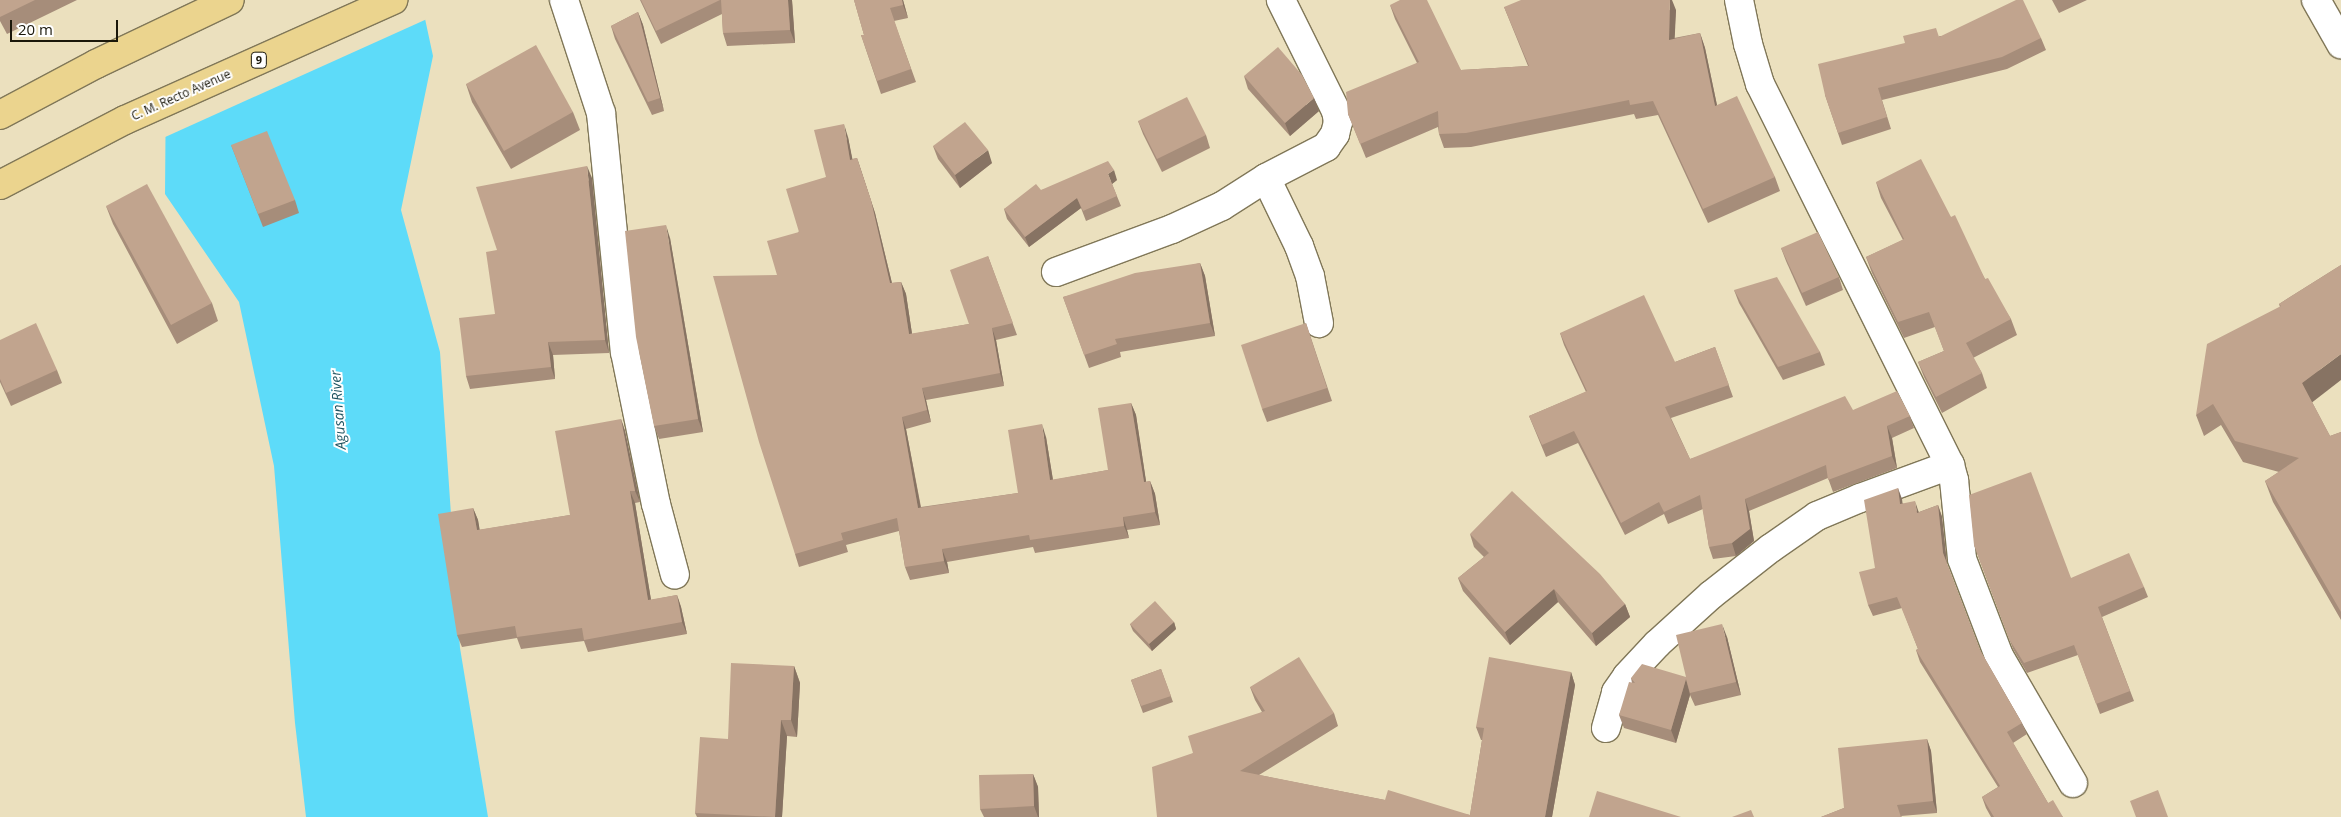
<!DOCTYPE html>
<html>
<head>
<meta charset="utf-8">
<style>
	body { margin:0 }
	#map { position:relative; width:2341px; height:817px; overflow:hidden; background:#ebe0be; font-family:"Open Sans",sans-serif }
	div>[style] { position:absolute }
	.water>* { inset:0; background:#5ddbf9 }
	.pier>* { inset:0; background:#ebe0be }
	.roads { filter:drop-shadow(1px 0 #807758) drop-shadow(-1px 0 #807758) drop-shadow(0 1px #807758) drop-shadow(0 -1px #807758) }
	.street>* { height:28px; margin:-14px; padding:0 14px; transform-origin:14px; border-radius:14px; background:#fff }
	.highway>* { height:28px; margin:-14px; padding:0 14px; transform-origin:14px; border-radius:14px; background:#ebd48e }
	.wall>* { inset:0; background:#a68d7a }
	.shaded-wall>* { inset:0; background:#877363 }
	.building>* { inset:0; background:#c1a48e }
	span { translate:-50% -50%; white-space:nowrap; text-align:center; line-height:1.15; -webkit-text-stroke:4px #fff; paint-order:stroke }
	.shield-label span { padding:1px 4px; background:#fff; border:1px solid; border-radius:4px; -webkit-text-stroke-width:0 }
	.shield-label { font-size:11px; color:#1a170a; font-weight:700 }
	.street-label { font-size:12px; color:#1a170a }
	.water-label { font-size:14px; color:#1d525f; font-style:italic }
	.scale { position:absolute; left:10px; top:20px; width:108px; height:22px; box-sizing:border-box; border:2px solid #1a170a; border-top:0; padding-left:6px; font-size:15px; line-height:18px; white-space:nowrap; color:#1a170a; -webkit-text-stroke:4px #fff; paint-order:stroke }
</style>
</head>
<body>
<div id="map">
	<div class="water">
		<i style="clip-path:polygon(421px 0,433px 56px,401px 210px,440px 352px,460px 648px,488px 817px,306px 817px,295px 723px,274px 466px,239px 302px,165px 194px,166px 75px)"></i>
	</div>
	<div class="pier">
		<i style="clip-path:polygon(194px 0,423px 0,427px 19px,163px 138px,163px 75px)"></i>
	</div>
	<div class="roads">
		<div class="street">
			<i style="left:564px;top:0;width:119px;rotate:71.9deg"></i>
			<i style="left:601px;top:113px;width:240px;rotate:84.3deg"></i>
			<i style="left:625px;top:352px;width:155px;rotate:78.5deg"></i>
			<i style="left:656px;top:504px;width:73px;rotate:75deg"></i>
			<i style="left:1739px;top:0;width:45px;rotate:78.4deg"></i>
			<i style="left:1748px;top:44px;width:42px;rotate:73.3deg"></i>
			<i style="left:1760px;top:84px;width:426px;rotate:63.5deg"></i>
			<i style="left:1950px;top:465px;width:16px;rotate:75deg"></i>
			<i style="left:1954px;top:480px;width:79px;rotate:84.2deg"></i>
			<i style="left:1962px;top:559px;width:104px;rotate:69.1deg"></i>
			<i style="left:1999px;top:656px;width:147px;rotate:59.8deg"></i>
			<i style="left:2316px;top:0;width:51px;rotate:60.4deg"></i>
			<i style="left:1266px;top:178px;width:76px;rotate:64.1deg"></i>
			<i style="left:1299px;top:246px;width:32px;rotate:70deg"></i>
			<i style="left:1310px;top:276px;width:48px;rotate:79.2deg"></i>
			<i style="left:1056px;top:272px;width:124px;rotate:-20.3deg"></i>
			<i style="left:1172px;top:229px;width:55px;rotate:-24.7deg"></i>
			<i style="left:1222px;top:206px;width:52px;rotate:-32.5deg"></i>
			<i style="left:1266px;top:178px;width:68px;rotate:-27.3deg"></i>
			<i style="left:1326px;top:147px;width:16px;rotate:-55deg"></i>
			<i style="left:1335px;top:134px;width:12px;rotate:-76deg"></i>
			<i style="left:1338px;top:122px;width:11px;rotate:-100deg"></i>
			<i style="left:1336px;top:111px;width:124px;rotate:-116.4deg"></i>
			<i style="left:1606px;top:728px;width:37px;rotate:-74deg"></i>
			<i style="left:1616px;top:692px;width:19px;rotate:-55deg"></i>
			<i style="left:1627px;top:676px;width:44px;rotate:-46.8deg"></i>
			<i style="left:1657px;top:644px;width:73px;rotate:-42.2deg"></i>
			<i style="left:1711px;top:595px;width:76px;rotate:-38.1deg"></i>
			<i style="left:1771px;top:548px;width:56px;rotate:-34.8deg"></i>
			<i style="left:1817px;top:516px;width:47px;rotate:-22.7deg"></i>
			<i style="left:1860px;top:498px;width:96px;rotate:-20.1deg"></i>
		</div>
		<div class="highway">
			<i style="left:0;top:115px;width:109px;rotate:-28deg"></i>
			<i style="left:96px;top:64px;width:148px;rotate:-25.5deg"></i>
			<i style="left:0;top:185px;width:141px;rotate:-27.5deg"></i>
			<i style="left:125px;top:120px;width:294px;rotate:-24.1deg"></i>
		</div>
	</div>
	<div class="wall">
		<i style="clip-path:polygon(0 0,77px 0,7px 34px,0 21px)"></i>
		<i style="clip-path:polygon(640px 0,792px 0,795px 43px,727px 46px,723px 33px,722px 14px,661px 44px)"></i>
		<i style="clip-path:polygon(854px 0,903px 0,908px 18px,894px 21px,916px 82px,881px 94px,861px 35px,864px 35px)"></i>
		<i style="clip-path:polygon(2052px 0,2087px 0,2059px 13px)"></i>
		<i style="clip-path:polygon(1390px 5px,1461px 70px,1528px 66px,1504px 7px,1676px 10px,1674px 38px,1700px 33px,1705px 48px,1717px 105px,1775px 177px,1780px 191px,1708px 223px,1658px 115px,1636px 119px,1634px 114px,1471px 147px,1444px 148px,1439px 134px,1438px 127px,1366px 158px,1348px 114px,1417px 63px,1395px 19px)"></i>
		<i style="clip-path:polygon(638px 12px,643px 25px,664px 111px,652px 115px,615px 39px,611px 26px)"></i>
		<i style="clip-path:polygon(1940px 36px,2041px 38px,2046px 50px,2007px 69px,1882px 100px,1891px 129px,1842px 145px,1825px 95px)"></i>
		<i style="clip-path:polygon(1244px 76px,1319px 111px,1290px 136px,1248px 89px)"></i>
		<i style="clip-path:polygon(466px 84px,573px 112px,580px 130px,511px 169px,472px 102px)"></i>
		<i style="clip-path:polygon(1138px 121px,1206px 135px,1210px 148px,1162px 172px,1143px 134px)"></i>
		<i style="clip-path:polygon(848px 137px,852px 159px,857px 158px,875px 213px,892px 283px,901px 282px,906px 294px,912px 334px,969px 324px,988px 256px,1017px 335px,996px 340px,1004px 386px,926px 400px,931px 422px,906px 429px,921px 507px,1018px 493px,1046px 437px,1053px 480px,1108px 470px,1131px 403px,1136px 415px,1146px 482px,1150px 481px,1155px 494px,1160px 525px,1127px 530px,1129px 538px,1035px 553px,1033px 547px,947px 562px,949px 573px,910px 580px,905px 567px,899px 531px,846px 545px,848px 552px,799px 567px,795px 554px,777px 275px,826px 177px)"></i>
		<i style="clip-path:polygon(231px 145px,295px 200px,299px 213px,263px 227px)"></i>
		<i style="clip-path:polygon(933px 146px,992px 163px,960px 188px,938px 159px)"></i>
		<i style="clip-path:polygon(592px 178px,609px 353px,553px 355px,555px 379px,470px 389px,466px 376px,495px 314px,497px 250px)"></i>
		<i style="clip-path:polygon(1117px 180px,1112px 184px,1121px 206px,1086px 221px,1081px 208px,1029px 247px,1007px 219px,1004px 209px,1041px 190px)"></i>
		<i style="clip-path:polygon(1876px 182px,1951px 217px,1985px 279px,2011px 319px,2017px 335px,1973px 358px,1982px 373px,1987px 388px,1942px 413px,1924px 377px,1918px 362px,1944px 351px,1935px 327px,1904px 338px,1872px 273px,1866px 257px,1903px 240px,1881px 198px)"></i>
		<i style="clip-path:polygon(106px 206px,212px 303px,218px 321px,177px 344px,113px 224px)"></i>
		<i style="clip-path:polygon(670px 238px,703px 432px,659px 439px,654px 426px)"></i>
		<i style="clip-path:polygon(1781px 248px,1839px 277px,1843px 290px,1806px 306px,1786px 261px)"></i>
		<i style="clip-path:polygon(1200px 263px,1205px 276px,1215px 336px,1120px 352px,1121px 357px,1089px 368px,1063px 297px)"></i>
		<i style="clip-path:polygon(2341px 265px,2312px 402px,2330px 436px,2341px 432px,2341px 620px,2273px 502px,2265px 481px,2279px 472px,2243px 462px,2221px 425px,2204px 436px,2196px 415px,2280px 307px,2279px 304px)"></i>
		<i style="clip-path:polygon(1734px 290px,1820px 352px,1825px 365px,1783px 380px,1739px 303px)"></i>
		<i style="clip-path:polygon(1306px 323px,1332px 401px,1267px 422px,1262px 409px)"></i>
		<i style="clip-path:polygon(1560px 333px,1675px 362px,1715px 347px,1733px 397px,1671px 418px,1690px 459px,1853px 410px,1910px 416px,1914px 428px,1892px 438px,1897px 468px,1833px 492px,1828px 478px,1749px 511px,1754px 541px,1736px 556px,1713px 559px,1709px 547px,1703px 509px,1668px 524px,1664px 514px,1625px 535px,1578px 443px,1546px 457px,1529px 416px,1586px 392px,1564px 345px)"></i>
		<i style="clip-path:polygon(0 340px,57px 370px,62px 383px,11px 406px,0 382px)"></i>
		<i style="clip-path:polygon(621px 419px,625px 431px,640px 502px,635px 503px,651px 600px,677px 595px,681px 607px,687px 634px,588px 652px,584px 641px,521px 649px,517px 638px,462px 647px,457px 635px,473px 508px,478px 520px,479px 530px,570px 515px)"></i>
		<i style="clip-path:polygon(1898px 488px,1902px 503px,1919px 512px,1938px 505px,1942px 517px,1947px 564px,1980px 650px,2022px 723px,2027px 734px,2013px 743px,2048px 803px,2063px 817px,1991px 817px,1986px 808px,1982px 797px,1998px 787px,1920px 662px,1916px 650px,1918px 649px,1902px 608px,1873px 616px,1868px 605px,1875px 568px)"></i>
		<i style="clip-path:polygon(1470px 534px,1625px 604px,1630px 617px,1596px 646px,1558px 602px,1510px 645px,1463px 591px,1458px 578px,1484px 557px,1474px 547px)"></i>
		<i style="clip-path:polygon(1974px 545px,2071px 578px,2144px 587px,2148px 597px,2102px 617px,2134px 701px,2100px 714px,2078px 655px,2027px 673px,2013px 649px)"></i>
		<i style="clip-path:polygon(1174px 622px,1176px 629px,1152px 651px,1133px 631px,1130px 624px)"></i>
		<i style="clip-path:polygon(1727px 637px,1741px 695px,1695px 706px,1690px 695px,1676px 743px,1624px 728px,1619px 715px,1632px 683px,1631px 678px,1686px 677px)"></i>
		<i style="clip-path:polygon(794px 666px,800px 683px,797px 737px,787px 736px,782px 817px,697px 817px,695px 813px,728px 739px)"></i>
		<i style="clip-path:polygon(1161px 669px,1173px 702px,1143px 713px,1131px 680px)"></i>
		<i style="clip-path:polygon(1571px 672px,1575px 685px,1552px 817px,1157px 817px,1193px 753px,1262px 712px,1255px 700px,1250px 687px,1334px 713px,1338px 726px,1259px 775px,1385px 800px,1470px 815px,1482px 740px,1481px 740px,1476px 727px)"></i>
		<i style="clip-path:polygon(1927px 739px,1931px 751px,1937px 813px,1901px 816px,1902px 817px,1821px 817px,1844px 808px)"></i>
		<i style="clip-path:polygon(1033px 774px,1038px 787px,1039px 817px,984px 817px,980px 809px)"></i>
	</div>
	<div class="shaded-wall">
		<i style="clip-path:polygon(788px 0,792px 0,795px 43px,790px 30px)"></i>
		<i style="clip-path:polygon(902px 0,903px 0,908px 18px,903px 5px)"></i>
		<i style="clip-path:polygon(1670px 0,1672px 0,1676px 10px,1674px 54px,1669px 40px)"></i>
		<i style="clip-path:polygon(638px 12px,643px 25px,664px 111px,660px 98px)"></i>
		<i style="clip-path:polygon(1700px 33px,1705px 48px,1720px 120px,1715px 106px)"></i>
		<i style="clip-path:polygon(1314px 98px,1319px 111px,1290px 136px,1285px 123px)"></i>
		<i style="clip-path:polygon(844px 124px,848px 137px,855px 172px,850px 160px)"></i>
		<i style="clip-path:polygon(988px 150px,992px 163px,960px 188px,955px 175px)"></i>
		<i style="clip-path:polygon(857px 158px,875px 213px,895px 296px,890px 283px)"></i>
		<i style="clip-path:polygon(587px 166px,592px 178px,609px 353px,605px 340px)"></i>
		<i style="clip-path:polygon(1114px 170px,1117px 180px,1112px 184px,1108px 174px)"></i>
		<i style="clip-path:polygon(1077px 198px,1081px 208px,1029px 247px,1025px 237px)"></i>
		<i style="clip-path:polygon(666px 225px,670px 238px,703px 432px,698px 419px)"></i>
		<i style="clip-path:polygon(1200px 263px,1205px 276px,1215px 336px,1210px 323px)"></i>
		<i style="clip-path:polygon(901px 282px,906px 294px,914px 347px,909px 334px)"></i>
		<i style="clip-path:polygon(992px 328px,996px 340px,1004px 386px,1000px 373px)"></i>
		<i style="clip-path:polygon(548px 342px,553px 355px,555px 379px,551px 367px)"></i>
		<i style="clip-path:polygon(2341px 354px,2341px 380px,2310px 404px,2302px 383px)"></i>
		<i style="clip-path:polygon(922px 388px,926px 400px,931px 422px,927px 410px)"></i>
		<i style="clip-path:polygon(1131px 403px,1136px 415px,1148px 494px,1144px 482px)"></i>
		<i style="clip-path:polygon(902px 417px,906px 429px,923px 520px,918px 508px)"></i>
		<i style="clip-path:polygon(621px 419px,625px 431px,640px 502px,635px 491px)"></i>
		<i style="clip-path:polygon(1042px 424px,1046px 437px,1055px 493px,1050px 480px)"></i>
		<i style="clip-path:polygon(1887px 426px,1892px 438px,1897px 468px,1892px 456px)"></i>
		<i style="clip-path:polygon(1150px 481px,1155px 494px,1160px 525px,1155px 512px)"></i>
		<i style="clip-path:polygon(1898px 488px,1902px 499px,1904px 515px,1900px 504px)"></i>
		<i style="clip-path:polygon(630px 491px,635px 503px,653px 612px,648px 600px)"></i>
		<i style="clip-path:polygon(1745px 499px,1749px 511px,1754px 541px,1736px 556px,1732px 543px)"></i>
		<i style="clip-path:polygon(1915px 501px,1919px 513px,1917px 513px)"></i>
		<i style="clip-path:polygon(1938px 505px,1942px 517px,1947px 564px,1943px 553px)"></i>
		<i style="clip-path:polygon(473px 508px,478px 520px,482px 542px,477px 530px)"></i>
		<i style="clip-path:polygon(1123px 517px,1127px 530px,1129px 538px,1124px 526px)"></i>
		<i style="clip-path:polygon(942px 549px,947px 562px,949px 573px,944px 561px)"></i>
		<i style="clip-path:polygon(1554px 589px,1558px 602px,1510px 645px,1505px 632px)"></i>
		<i style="clip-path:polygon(677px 595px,681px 607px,687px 634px,682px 622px)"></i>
		<i style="clip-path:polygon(1625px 604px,1630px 617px,1596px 646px,1592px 633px)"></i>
		<i style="clip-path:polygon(1174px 622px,1176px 629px,1152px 651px,1149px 644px)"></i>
		<i style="clip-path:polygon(1722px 624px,1727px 637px,1741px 695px,1736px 682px)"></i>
		<i style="clip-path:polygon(794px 666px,800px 683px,797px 737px,791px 720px)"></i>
		<i style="clip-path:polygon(1571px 672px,1575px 685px,1552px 817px,1545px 817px)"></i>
		<i style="clip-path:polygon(1686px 679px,1690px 695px,1676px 743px,1671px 730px)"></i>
		<i style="clip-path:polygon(781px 720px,787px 736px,782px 817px,775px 817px)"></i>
		<i style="clip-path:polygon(1927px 739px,1931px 751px,1937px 813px,1933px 801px)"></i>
		<i style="clip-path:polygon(1033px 774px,1038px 787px,1039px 817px,1038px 817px,1034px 806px)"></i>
	</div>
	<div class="building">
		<i style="clip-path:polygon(0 0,35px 0,0 17px)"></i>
		<i style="clip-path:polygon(641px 0,720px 0,656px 31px)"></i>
		<i style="clip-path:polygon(721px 0,788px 0,790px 30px,723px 33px)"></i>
		<i style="clip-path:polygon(854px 0,902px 0,903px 5px,890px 8px,911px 69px,877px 81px,861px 35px,864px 35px)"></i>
		<i style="clip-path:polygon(1400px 0,1427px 0,1461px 70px,1529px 66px,1504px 7px,1521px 0,1670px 0,1669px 40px,1700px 33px,1715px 106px,1737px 96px,1775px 177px,1703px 209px,1653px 101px,1630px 105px,1629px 100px,1466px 133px,1439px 134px,1438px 111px,1360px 144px,1348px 114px,1346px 92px,1419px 62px,1390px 5px)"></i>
		<i style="clip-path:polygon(2016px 0,2023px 0,2041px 38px,2002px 57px,1878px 88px,1887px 117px,1838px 133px,1825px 95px,1818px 64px,1905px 43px,1903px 36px,1936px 28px,1939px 37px)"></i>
		<i style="clip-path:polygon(638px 12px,660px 98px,648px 102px,611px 26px)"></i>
		<i style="clip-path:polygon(536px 45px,573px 112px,504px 151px,466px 84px)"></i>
		<i style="clip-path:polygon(1278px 47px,1302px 75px,1314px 98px,1285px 123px,1244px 76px)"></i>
		<i style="clip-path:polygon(1187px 97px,1206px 135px,1157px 159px,1138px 121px)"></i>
		<i style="clip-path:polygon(965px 122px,988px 150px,955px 175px,933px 146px)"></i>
		<i style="clip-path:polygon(844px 124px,850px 160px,857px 158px,871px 200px,890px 283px,901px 282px,909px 334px,969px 324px,950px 270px,988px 256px,1013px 323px,992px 328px,1000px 373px,922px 388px,927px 410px,902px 417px,918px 508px,1018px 493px,1008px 430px,1042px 424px,1050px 480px,1108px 470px,1098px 408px,1131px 403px,1144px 482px,1150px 481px,1155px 512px,1123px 517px,1124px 526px,1030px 540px,1029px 535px,942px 549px,944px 561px,905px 567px,897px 518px,841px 533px,843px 540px,795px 554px,759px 442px,713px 276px,777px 275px,767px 241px,799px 232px,786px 189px,826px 177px,814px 130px)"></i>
		<i style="clip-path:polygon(267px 131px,295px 200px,258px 214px,231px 145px)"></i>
		<i style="clip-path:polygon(1921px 159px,1951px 217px,1955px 215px,1985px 279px,1988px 278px,2011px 319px,1966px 343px,1982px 373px,1936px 397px,1918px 362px,1944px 351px,1929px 312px,1898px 322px,1866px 257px,1904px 239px,1876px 182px)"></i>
		<i style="clip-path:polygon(1108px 161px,1114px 170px,1108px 174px,1117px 196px,1083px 211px,1077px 198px,1025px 237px,1004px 209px,1036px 184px,1041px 190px)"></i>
		<i style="clip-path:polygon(587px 166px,605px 340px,548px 342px,551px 367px,466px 376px,459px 318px,495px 314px,486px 252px,497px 250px,476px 187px)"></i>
		<i style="clip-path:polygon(147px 184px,212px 303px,171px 325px,106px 206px)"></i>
		<i style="clip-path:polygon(666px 225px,698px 419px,654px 426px,636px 337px,625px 231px)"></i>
		<i style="clip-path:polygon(1818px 232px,1839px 277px,1802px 293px,1781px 248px)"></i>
		<i style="clip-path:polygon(1200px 263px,1210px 323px,1115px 339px,1117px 344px,1084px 355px,1063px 297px,1135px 273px)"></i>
		<i style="clip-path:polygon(2341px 265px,2341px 354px,2302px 383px,2330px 436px,2341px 432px,2341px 612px,2265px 481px,2299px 458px,2235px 441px,2213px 404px,2196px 415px,2207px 344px,2281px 306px,2279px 304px)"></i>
		<i style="clip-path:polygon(1777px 277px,1820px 352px,1778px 367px,1734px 290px)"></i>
		<i style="clip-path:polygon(1644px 295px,1675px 362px,1715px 347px,1729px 385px,1665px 407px,1690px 459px,1845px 396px,1853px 410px,1897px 391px,1910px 416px,1887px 426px,1892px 456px,1828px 480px,1826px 465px,1745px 499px,1750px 529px,1732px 543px,1709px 547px,1700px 495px,1664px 512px,1659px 502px,1621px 523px,1574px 431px,1542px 445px,1529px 416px,1587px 391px,1560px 333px)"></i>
		<i style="clip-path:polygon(36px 323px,57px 370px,6px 393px,0 379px,0 340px)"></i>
		<i style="clip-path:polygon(1306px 323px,1327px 388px,1262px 409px,1241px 345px)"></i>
		<i style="clip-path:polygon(621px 419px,635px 491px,630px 491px,648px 600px,677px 595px,682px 622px,584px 640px,582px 628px,517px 637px,515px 626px,457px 635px,438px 514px,473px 508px,477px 530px,570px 515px,555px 431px)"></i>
		<i style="clip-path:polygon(2031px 472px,2071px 578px,2129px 553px,2144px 587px,2098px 607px,2130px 691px,2096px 704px,2074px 645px,2024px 663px,2009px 639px,1974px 545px,1969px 495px)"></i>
		<i style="clip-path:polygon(1898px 488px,1900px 504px,1915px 501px,1917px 513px,1938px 505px,1943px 553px,1980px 650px,2022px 723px,2007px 732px,2048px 803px,2053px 800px,2063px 817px,1994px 817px,1982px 797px,2000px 786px,1916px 650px,1918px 649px,1897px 597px,1868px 605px,1859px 572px,1875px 568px,1864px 500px)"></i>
		<i style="clip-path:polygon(1512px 491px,1600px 574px,1625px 604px,1592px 633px,1554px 589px,1505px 632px,1458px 578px,1489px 553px,1470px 534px)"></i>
		<i style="clip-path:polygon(1155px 601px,1174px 622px,1149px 644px,1130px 624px)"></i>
		<i style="clip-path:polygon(1722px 624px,1736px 682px,1690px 693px,1686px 679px,1671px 730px,1619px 715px,1629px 682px,1635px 683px,1631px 678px,1642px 664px,1686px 677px,1676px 635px)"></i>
		<i style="clip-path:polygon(1299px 657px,1334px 713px,1240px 771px,1385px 800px,1388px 790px,1470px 815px,1484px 728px,1476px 727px,1489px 657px,1571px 672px,1545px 817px,1157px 817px,1152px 767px,1193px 753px,1188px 736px,1265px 711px,1250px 687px)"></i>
		<i style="clip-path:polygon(731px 663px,794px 666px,791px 720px,781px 720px,775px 817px,695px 813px,700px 737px,728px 739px)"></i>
		<i style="clip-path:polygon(1161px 669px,1171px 696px,1141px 706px,1131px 680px)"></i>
		<i style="clip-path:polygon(1927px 739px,1933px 801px,1897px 805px,1901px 817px,1821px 817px,1844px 808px,1838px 748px)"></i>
		<i style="clip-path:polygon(1033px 774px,1034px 806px,980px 809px,979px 775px)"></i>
		<i style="clip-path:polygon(2158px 790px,2168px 817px,2136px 817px,2130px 801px)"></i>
		<i style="clip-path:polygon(1597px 791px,1681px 817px,1589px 817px)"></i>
		<i style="clip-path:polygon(1751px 810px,1754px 817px,1732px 817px)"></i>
	</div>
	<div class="shield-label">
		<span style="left:259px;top:60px">9</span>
	</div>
	<div class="street-label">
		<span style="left:181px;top:95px;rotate:-24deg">C. M. Recto Avenue</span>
	</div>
	<div class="water-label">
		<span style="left:338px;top:410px;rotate:-94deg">Agusan River</span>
	</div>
	<div class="scale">20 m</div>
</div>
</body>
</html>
